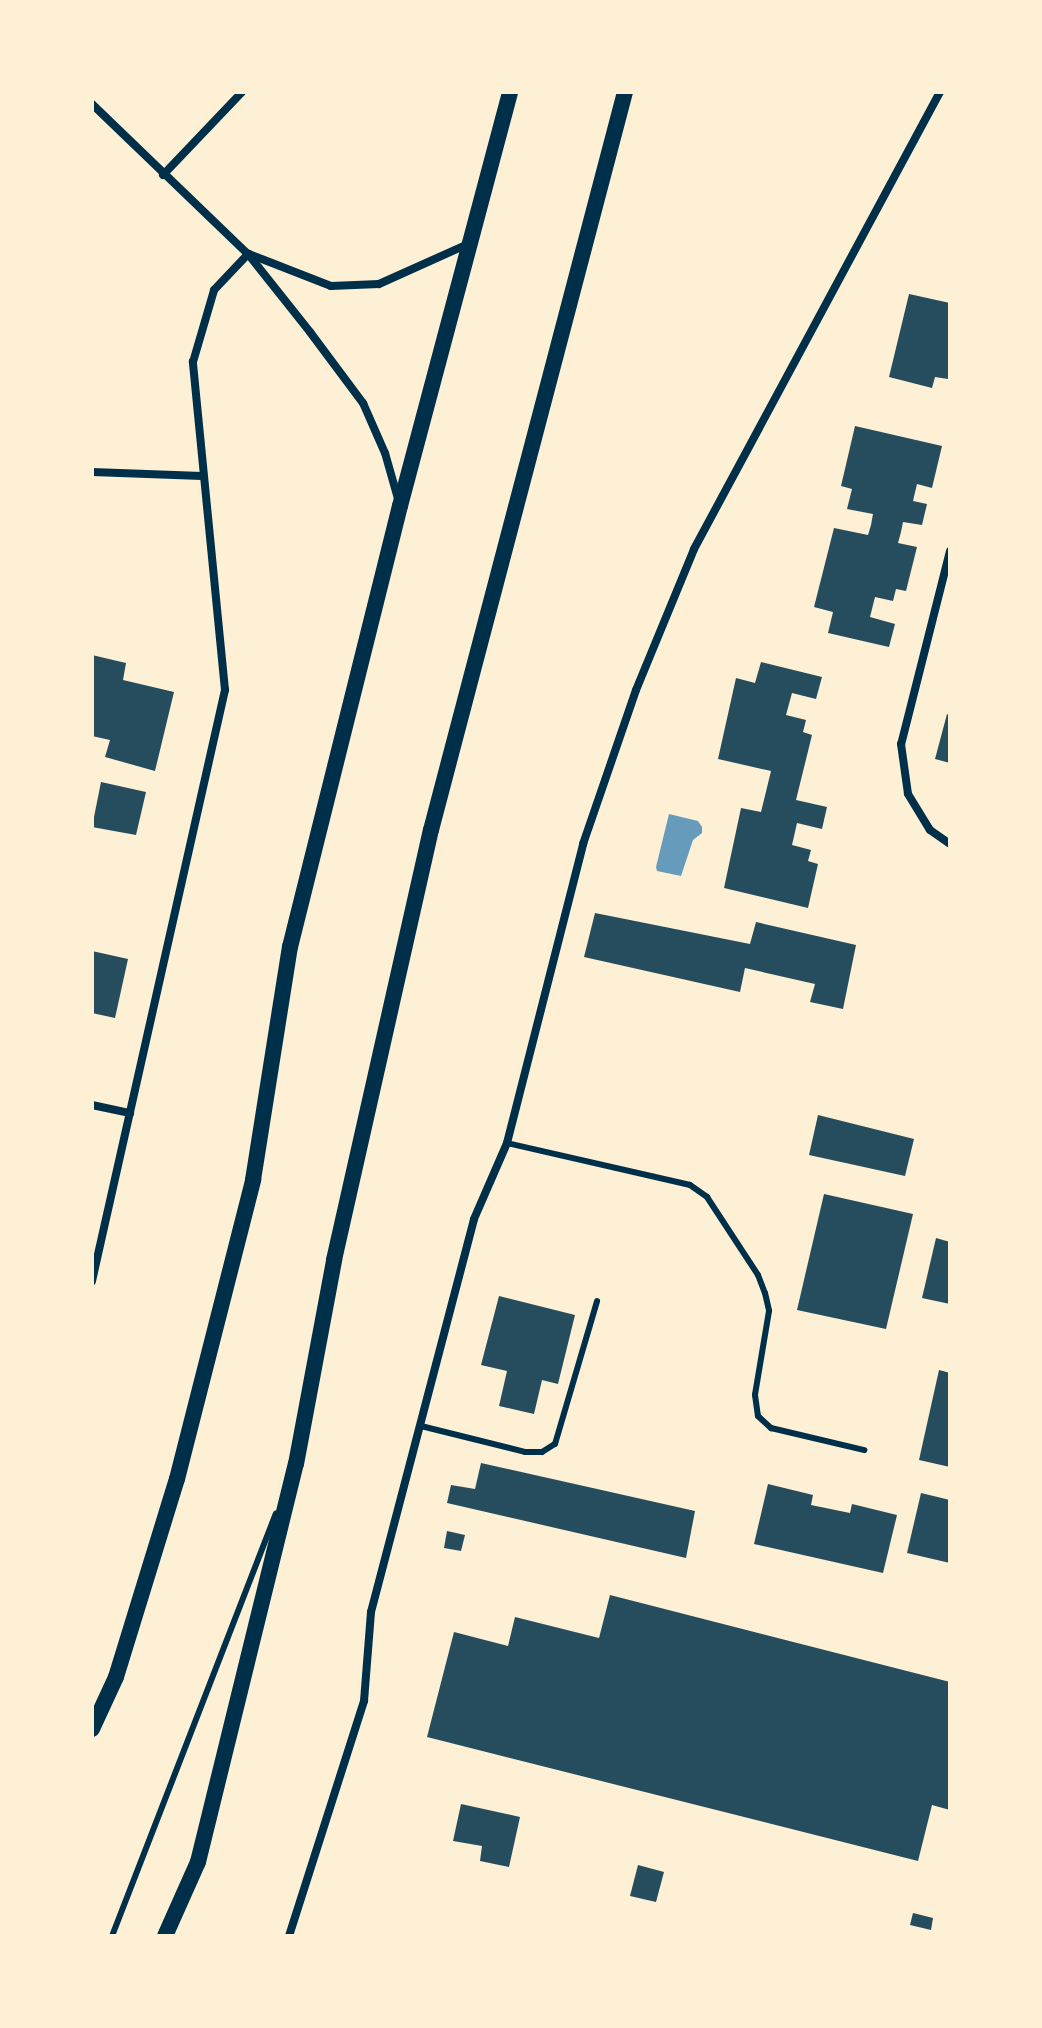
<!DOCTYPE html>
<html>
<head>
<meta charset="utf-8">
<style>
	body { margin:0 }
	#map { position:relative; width:1042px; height:2028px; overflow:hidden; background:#fdf0d5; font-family:Commissioner,sans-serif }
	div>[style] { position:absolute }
	.water>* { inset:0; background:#669bbc }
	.building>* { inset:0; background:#264d5e }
	.service>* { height:6px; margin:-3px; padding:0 3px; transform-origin:3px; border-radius:3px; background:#003049 }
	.minor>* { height:8px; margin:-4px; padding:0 4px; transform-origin:4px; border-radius:4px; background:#003049 }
	.secondary>* { height:16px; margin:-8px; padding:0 8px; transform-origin:8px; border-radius:8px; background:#003049 }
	span { translate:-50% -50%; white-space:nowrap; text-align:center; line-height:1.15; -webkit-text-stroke:8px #fdf0d5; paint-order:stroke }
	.frame { position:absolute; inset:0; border:94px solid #fdf0d5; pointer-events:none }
</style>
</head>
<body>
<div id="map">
	<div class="water">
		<i style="clip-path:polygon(669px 814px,698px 821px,702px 827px,702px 833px,693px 840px,681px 876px,657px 871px,656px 867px)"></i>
	</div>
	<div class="building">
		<i style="clip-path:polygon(909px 294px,950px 303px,950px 371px,948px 379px,935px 377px,932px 388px,889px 377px)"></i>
		<i style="clip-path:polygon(855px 426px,942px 446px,932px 488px,917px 484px,913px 501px,927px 504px,922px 525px,903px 522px,901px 532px,898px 543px,917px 547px,906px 591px,896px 589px,893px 601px,875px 597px,870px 617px,895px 624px,889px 647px,828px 633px,833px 612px,814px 607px,834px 528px,868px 535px,871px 525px,873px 514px,847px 509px,852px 489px,841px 486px)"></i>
		<i style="clip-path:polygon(92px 655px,126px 663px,123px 680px,174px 692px,155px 771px,105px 757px,110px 740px,92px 736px)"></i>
		<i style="clip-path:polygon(761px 662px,822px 677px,816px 699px,792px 693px,786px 715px,806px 720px,803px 732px,812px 735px,796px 800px,827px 807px,822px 829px,797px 823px,792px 845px,811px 850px,808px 861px,818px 864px,808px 908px,724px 888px,741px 808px,761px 812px,771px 771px,718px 759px,736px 678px,755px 683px)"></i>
		<i style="clip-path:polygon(947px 714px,950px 716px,950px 763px,935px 759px)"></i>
		<i style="clip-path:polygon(101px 782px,146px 792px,136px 835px,92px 827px)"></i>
		<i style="clip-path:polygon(595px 913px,750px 944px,756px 922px,856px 945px,843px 1009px,810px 1002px,815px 984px,745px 968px,740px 992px,584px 957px)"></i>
		<i style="clip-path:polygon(92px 951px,128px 959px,115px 1018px,92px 1013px)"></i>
		<i style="clip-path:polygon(818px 1115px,914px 1139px,905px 1176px,809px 1155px)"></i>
		<i style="clip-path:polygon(824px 1194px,913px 1214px,886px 1329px,797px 1310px)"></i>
		<i style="clip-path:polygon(936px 1238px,950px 1242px,950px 1304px,922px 1298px)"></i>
		<i style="clip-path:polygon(499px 1296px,575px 1315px,558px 1384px,542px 1380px,534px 1414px,499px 1406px,507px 1371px,481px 1365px)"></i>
		<i style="clip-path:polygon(939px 1370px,950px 1373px,950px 1467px,919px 1460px)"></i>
		<i style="clip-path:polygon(481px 1463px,695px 1511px,686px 1558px,447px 1503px,451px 1485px,475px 1489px)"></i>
		<i style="clip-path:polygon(768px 1484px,813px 1495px,811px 1505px,850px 1513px,852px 1504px,897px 1515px,883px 1573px,754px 1544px)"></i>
		<i style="clip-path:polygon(921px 1493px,950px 1500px,950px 1563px,907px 1553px)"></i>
		<i style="clip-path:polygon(447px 1531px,465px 1535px,461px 1551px,444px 1548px)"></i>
		<i style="clip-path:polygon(610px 1595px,950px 1682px,950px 1810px,932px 1805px,918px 1861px,427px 1737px,454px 1632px,508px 1646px,515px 1617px,599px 1638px)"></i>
		<i style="clip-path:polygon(461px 1804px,520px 1817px,509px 1867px,480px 1861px,482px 1846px,453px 1841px)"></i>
		<i style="clip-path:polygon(638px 1865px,664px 1872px,656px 1902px,630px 1896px)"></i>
		<i style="clip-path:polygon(913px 1913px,933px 1918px,931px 1930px,910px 1925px)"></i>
	</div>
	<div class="service">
		<i style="left:507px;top:1143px;width:188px;rotate:12.9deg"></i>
		<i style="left:690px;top:1185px;width:21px;rotate:35deg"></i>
		<i style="left:707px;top:1197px;width:93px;rotate:56.8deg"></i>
		<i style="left:758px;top:1275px;width:19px;rotate:69deg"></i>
		<i style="left:765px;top:1293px;width:18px;rotate:77deg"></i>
		<i style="left:769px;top:1311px;width:85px;rotate:99.5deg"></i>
		<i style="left:755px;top:1395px;width:21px;rotate:82deg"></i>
		<i style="left:758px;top:1416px;width:18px;rotate:43deg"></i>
		<i style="left:771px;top:1428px;width:96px;rotate:13.3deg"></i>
		<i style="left:421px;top:1426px;width:107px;rotate:14deg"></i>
		<i style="left:525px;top:1452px;width:17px"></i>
		<i style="left:542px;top:1452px;width:15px;rotate:-32deg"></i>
		<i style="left:555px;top:1444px;width:149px;rotate:-73.6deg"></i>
		<i style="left:112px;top:1936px;width:453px;rotate:-68.8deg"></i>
	</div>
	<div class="minor">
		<i style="left:92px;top:104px;width:216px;rotate:43.9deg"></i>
		<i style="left:248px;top:254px;width:100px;rotate:51.5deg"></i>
		<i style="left:310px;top:332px;width:89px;rotate:53.3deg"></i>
		<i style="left:363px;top:403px;width:55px;rotate:66.3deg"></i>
		<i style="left:385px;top:453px;width:51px;rotate:74.1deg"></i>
		<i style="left:163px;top:175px;width:115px;rotate:-46.4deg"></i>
		<i style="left:249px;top:254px;width:88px;rotate:21.3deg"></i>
		<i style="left:331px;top:286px;width:48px;rotate:-2.4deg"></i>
		<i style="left:379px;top:284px;width:98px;rotate:-24.2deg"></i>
		<i style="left:92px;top:472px;width:110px;rotate:2.1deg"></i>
		<i style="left:950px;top:551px;width:199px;rotate:104.2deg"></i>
		<i style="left:901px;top:744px;width:50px;rotate:82deg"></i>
		<i style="left:908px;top:794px;width:42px;rotate:58.6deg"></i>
		<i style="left:930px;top:830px;width:24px;rotate:35deg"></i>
		<i style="left:92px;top:1105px;width:39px;rotate:12deg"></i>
		<i style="left:92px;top:1281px;width:606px;rotate:-77.32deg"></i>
		<i style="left:225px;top:690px;width:330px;rotate:-95.6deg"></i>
		<i style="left:193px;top:362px;width:75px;rotate:-73.7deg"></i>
		<i style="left:214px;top:290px;width:50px;rotate:-46.6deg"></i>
		<i style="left:289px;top:1936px;width:247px;rotate:-72.3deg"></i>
		<i style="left:364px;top:1701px;width:89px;rotate:-85.5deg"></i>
		<i style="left:371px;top:1612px;width:406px;rotate:-75.3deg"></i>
		<i style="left:474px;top:1219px;width:83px;rotate:-66.5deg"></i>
		<i style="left:507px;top:1143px;width:309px;rotate:-75.7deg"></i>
		<i style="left:583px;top:844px;width:163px;rotate:-71deg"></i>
		<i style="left:636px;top:690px;width:152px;rotate:-67.6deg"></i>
		<i style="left:694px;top:549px;width:519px;rotate:-61.71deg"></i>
	</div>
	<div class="secondary">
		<i style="left:92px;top:1729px;width:57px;rotate:-65.2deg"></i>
		<i style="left:116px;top:1677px;width:207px;rotate:-72.9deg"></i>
		<i style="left:177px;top:1479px;width:309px;rotate:-75.7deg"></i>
		<i style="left:253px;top:1180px;width:236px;rotate:-81deg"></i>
		<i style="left:290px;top:947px;width:455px;rotate:-76deg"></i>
		<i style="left:400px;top:506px;width:428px;rotate:-75.1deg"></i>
		<i style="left:165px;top:1936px;width:81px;rotate:-66deg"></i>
		<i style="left:198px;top:1862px;width:410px;rotate:-76.2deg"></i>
		<i style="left:296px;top:1464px;width:208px;rotate:-79.4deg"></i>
		<i style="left:334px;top:1260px;width:441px;rotate:-77.3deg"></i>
		<i style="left:431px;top:830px;width:763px;rotate:-75.27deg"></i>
	</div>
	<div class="frame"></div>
</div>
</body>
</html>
